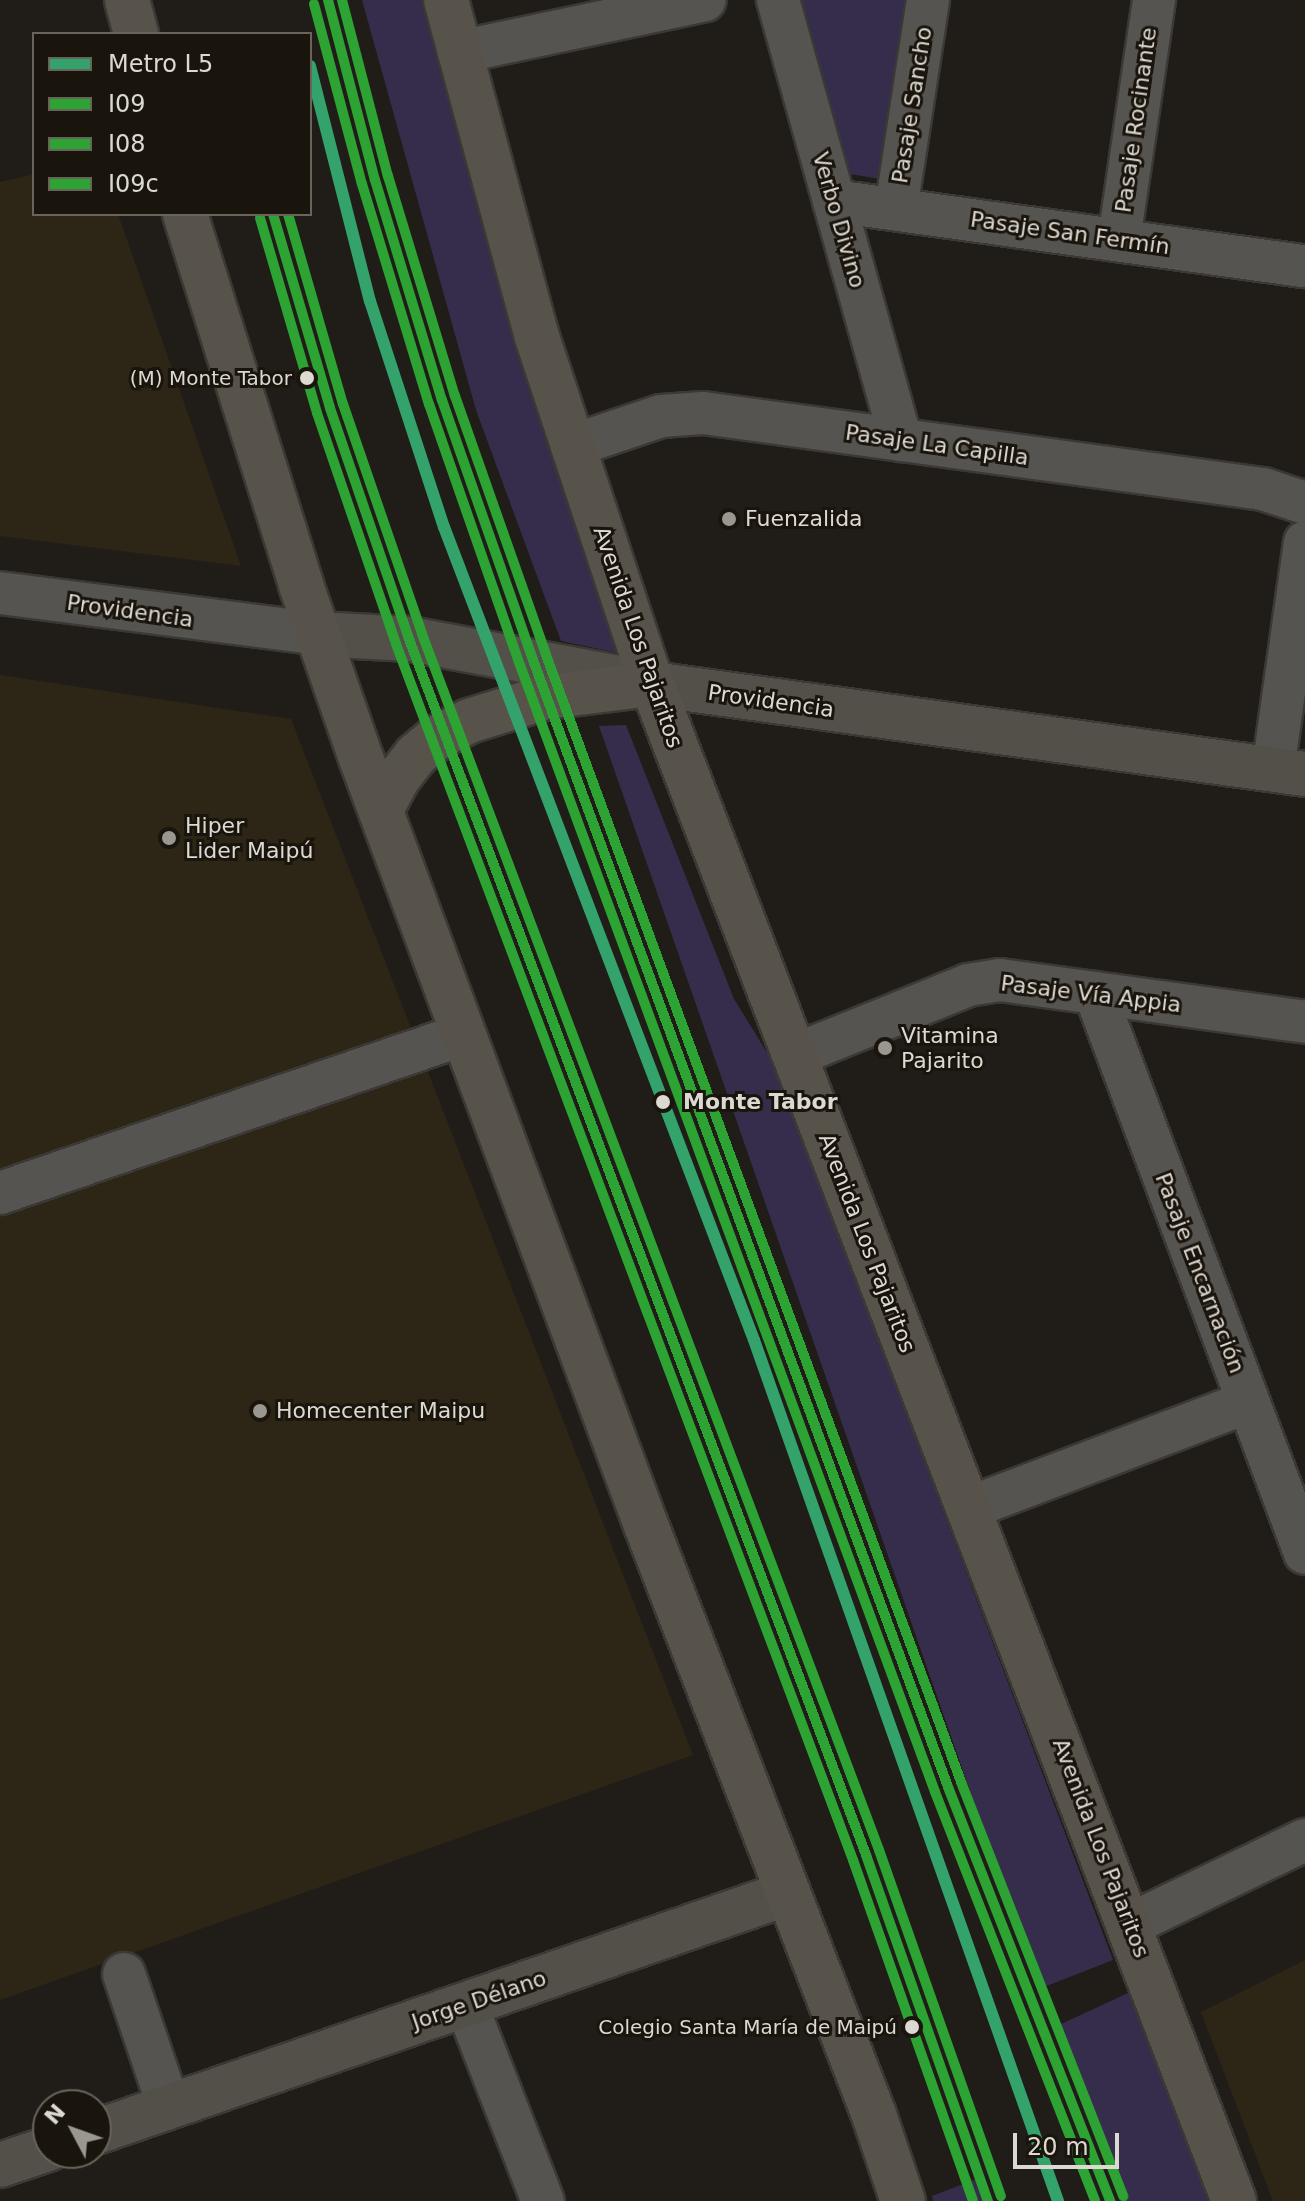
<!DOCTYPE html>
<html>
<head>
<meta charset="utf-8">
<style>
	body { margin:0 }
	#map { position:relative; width:1305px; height:2201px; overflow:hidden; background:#201d18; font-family:"DejaVu Sans",sans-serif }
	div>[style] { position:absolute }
	.built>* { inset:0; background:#2d2617 }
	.green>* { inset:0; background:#352d4b }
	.roads { filter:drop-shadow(2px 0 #3b3935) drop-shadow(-2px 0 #3b3935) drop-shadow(0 2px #3b3935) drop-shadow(0 -2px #3b3935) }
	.street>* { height:42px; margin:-21px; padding:0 21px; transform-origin:21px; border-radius:21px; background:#565450 }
	.secondary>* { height:44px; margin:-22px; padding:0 22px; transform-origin:22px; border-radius:22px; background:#534f49 }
	.primary>* { height:44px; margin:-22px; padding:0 22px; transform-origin:22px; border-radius:22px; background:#57534a }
	.bus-1>* { height:10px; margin:-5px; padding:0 5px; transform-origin:5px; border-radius:5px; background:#2da333 }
	.bus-2>* { height:10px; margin:-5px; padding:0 5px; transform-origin:5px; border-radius:5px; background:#2da333 }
	.bus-3>* { height:10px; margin:-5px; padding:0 5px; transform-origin:5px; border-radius:5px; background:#2da333 }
	.metro-1>* { height:12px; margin:-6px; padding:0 6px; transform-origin:6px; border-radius:6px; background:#33a36b }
	.dots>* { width:22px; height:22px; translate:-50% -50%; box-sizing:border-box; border:4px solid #1a150c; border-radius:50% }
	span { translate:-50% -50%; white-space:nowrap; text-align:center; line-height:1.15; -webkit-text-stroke:6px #1a150c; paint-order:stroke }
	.bus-label { font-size:20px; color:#dcd8d2 }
	.right { translate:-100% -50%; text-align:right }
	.street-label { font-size:22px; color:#dcd8d2 }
	.poi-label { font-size:22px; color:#dcd8d2 }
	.left { translate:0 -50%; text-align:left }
	.stop-label { font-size:22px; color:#dcd8d2; font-weight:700 }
	.legend { position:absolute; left:32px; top:32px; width:280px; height:184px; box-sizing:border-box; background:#1a150c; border:2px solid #68635b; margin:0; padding:10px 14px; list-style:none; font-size:24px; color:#dcd8d2 }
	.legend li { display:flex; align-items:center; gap:16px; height:40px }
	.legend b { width:40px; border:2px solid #68635b }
	.north { position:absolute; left:32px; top:2089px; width:80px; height:80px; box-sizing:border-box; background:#1a150c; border:2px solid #68635b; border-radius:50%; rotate:311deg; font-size:22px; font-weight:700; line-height:32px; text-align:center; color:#dcd8d2 }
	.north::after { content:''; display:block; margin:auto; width:28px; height:36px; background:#9a9791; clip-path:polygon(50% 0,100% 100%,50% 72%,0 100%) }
	.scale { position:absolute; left:1013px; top:2133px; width:106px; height:36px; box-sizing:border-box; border:4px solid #dcd8d2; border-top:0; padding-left:10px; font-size:24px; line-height:28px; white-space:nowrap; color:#dcd8d2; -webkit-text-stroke:6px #1a150c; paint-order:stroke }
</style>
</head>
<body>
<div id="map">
	<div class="built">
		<i style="clip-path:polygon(34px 174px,34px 214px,118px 214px,241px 566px,0 536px,0 182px)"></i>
		<i style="clip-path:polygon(0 675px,291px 719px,693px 1755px,0 2000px)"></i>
		<i style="clip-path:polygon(1305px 1960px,1305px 2201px,1273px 2201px,1201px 2012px)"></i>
	</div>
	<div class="green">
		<i style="clip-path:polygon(362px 0,422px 0,524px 366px,628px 655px,561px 641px,476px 410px)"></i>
		<i style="clip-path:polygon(797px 0,909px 0,880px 179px,850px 174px)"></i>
		<i style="clip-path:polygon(626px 725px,734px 999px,773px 1062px,1113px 1960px,1039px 1989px,599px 726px)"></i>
		<i style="clip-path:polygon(1128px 1993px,1212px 2201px,1125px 2201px,1059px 2025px)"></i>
		<i style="clip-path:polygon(984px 2176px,990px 2201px,933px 2201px,932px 2196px)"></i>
	</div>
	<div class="roads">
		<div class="street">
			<i style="left:778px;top:0;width:457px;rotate:74.4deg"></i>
			<i style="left:459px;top:52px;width:251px;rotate:-11.9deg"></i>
			<i style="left:834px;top:201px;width:475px;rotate:7.9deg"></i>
			<i style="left:896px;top:209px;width:211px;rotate:-81.3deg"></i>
			<i style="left:1119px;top:240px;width:243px;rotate:-81.7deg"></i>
			<i style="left:572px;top:446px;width:94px;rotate:-18.6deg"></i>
			<i style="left:661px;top:416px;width:42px;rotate:-4.1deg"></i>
			<i style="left:703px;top:413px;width:565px;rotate:7.73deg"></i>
			<i style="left:1263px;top:489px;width:44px;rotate:18.4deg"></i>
			<i style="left:0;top:593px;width:321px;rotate:7.3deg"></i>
			<i style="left:1273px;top:770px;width:230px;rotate:-82deg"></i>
			<i style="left:1095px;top:993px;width:598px;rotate:69.44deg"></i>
			<i style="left:795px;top:1055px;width:187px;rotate:-22deg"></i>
			<i style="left:968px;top:985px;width:32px;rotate:-9deg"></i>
			<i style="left:1000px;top:980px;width:308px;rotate:7.8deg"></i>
			<i style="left:0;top:1193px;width:488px;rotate:-18.9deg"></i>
			<i style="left:969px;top:1508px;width:298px;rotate:-20.8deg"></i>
			<i style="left:1131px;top:1924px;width:193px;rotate:-25.8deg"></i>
			<i style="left:124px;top:1974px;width:140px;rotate:71.3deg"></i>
			<i style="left:466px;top:2004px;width:212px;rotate:68.7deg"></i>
		</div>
		<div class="secondary">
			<i style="left:318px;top:634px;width:91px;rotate:3.1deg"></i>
			<i style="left:409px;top:639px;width:247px;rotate:10.5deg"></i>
			<i style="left:652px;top:684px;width:659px;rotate:7.85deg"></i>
			<i style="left:96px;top:2132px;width:732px;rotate:-19.05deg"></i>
			<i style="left:0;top:2165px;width:51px;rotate:-18.4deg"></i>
		</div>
		<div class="primary">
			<i style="left:127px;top:0;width:35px;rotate:75deg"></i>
			<i style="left:446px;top:0;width:349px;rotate:74.9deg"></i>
			<i style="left:537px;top:337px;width:366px;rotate:71.7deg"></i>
			<i style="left:652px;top:684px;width:1625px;rotate:69.01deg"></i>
			<i style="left:185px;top:214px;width:389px;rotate:72.6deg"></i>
			<i style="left:301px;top:585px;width:183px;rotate:70.9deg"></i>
			<i style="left:361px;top:758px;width:818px;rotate:69.62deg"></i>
			<i style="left:646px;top:1525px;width:633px;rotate:68.87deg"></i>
			<i style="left:874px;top:2115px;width:91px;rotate:71.4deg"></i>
			<i style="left:381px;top:810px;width:36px;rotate:-62deg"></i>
			<i style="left:398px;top:778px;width:29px;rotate:-52deg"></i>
			<i style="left:416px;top:755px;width:26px;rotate:-40deg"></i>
			<i style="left:436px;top:738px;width:37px;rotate:-27deg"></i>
			<i style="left:469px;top:721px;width:81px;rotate:-17.3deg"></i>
			<i style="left:546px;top:697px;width:107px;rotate:-7deg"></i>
		</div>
	</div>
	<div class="bus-1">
		<i style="left:328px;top:0;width:186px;rotate:75.4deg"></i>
		<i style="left:375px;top:180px;width:230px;rotate:73.1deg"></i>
		<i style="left:442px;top:400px;width:275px;rotate:70.7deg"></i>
		<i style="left:533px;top:660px;width:1201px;rotate:69.78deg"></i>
		<i style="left:948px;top:1787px;width:445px;rotate:68.6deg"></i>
		<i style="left:273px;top:214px;width:202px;rotate:73.6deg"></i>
		<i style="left:330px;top:408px;width:244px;rotate:71.1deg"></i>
		<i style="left:409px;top:639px;width:1299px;rotate:69.4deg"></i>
		<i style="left:866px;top:1855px;width:367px;rotate:70.6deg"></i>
	</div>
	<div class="bus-2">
		<i style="left:314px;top:4px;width:186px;rotate:75.1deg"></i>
		<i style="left:362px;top:184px;width:230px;rotate:73.1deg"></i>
		<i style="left:429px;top:404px;width:276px;rotate:70.8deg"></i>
		<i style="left:520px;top:665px;width:1201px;rotate:69.78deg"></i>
		<i style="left:935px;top:1792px;width:439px;rotate:68.6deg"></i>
		<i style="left:260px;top:218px;width:203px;rotate:73.7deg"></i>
		<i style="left:317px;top:413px;width:244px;rotate:71.1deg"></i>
		<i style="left:396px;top:644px;width:1299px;rotate:69.4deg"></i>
		<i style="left:853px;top:1860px;width:361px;rotate:70.6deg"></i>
	</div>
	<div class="bus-3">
		<i style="left:342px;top:0;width:182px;rotate:75.4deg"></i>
		<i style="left:388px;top:176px;width:230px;rotate:73.1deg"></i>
		<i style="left:455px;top:396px;width:275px;rotate:70.6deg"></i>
		<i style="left:546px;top:655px;width:1201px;rotate:69.78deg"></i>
		<i style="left:961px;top:1782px;width:445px;rotate:68.6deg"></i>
		<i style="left:288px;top:214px;width:198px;rotate:73.9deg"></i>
		<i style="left:343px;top:404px;width:243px;rotate:71deg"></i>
		<i style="left:422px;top:634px;width:1299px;rotate:69.4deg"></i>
		<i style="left:879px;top:1850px;width:367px;rotate:70.6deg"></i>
	</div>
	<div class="metro-1">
		<i style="left:310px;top:66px;width:243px;rotate:75.7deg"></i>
		<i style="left:370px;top:301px;width:238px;rotate:71.9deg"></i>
		<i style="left:444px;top:527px;width:870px;rotate:69.13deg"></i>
		<i style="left:754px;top:1340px;width:913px;rotate:70.55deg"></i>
	</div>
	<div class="dots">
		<i style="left:307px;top:378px;background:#dcd8d2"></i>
		<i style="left:729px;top:519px;background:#9a9791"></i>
		<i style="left:169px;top:838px;background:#9a9791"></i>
		<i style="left:885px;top:1048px;background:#9a9791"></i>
		<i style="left:663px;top:1102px;background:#dcd8d2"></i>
		<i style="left:260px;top:1411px;background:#9a9791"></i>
		<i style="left:912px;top:2027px;background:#dcd8d2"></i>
	</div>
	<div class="bus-label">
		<span class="right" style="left:292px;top:378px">(M) Monte Tabor</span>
		<span class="right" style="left:897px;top:2027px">Colegio Santa María de Maipú</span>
	</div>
	<div class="street-label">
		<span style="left:912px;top:105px;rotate:-81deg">Pasaje Sancho</span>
		<span style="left:1136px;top:120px;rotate:-82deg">Pasaje Rocinante</span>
		<span style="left:839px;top:220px;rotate:74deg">Verbo Divino</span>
		<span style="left:1070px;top:233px;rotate:8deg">Pasaje San Fermín</span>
		<span style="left:937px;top:445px;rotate:8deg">Pasaje La Capilla</span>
		<span style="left:130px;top:611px;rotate:8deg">Providencia</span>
		<span style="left:638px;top:637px;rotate:71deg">Avenida Los Pajaritos</span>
		<span style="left:771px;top:701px;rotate:8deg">Providencia</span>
		<span style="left:1091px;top:994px;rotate:7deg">Pasaje Vía Appia</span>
		<span style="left:867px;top:1243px;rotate:69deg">Avenida Los Pajaritos</span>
		<span style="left:1200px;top:1273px;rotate:69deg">Pasaje Encarnación</span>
		<span style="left:1101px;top:1848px;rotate:69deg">Avenida Los Pajaritos</span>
		<span style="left:479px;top:2000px;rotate:-19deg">Jorge Délano</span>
	</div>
	<div class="poi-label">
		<span class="left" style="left:745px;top:519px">Fuenzalida</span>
		<span class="left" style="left:185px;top:838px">Hiper<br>Lider Maipú</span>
		<span class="left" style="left:901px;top:1048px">Vitamina<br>Pajarito</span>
		<span class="left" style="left:276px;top:1411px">Homecenter Maipu</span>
	</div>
	<div class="stop-label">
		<span class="left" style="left:683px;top:1102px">Monte Tabor</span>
	</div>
	<ul class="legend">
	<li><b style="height:10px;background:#33a36b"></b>Metro L5</li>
	<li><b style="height:10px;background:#2da333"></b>I09</li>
	<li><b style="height:10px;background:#2da333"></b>I08</li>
	<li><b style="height:10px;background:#2da333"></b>I09c</li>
	</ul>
	<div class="north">N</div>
	<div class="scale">20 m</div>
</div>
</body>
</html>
